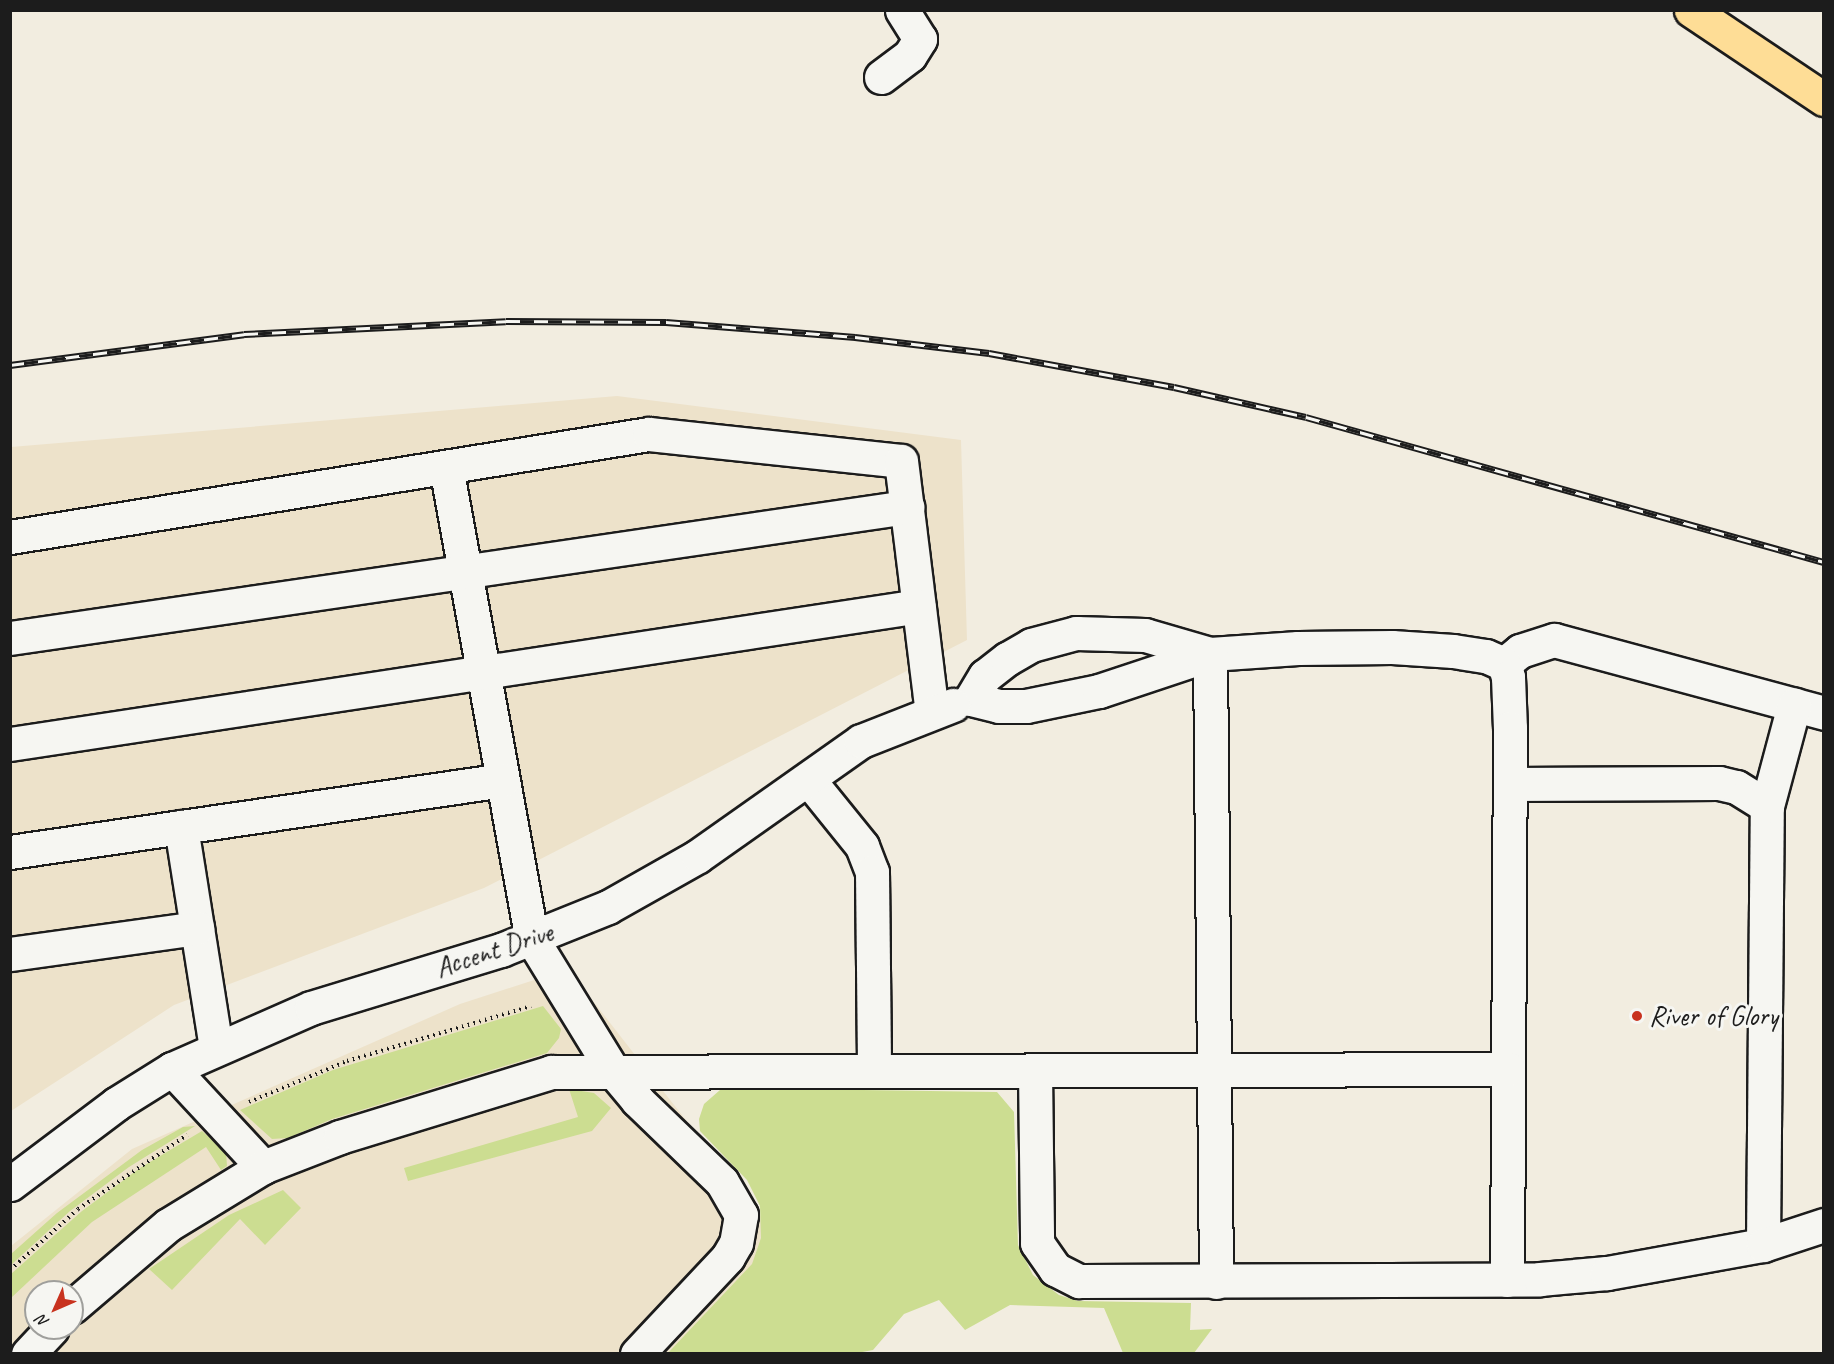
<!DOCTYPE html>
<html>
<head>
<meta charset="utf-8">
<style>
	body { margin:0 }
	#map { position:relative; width:1834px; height:1364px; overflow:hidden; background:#f2ede0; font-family:Caveat,sans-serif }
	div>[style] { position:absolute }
	.built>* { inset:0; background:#ede2ca }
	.green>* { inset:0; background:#ccdd91 }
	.path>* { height:4px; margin-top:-2px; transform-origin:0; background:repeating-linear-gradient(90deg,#1c1c1c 0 1.5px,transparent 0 6px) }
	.roads { filter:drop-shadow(2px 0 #1c1c1c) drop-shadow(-2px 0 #1c1c1c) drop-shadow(0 2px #1c1c1c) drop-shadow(0 -2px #1c1c1c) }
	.minor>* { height:33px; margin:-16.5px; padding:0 16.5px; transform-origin:16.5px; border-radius:16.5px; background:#f6f6f2 }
	.highway>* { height:33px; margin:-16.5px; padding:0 16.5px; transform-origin:16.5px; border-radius:16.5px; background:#fedd96 }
	.rail>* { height:7px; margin-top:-3.5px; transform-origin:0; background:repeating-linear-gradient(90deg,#f6f6f2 0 14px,#1c1c1c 0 28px); box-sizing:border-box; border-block:2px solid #1c1c1c }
	.dots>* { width:16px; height:16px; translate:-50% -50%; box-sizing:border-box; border:3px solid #f6f6f2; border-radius:50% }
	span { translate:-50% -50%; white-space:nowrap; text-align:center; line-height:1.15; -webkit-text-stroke:6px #f6f6f2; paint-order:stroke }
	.street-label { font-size:28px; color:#1c1c1c }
	.poi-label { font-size:28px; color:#1c1c1c }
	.left { translate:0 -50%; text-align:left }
	.frame { position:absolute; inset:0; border:12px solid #1c1c1c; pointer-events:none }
	.north { position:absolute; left:24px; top:1280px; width:60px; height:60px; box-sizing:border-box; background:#f6f6f2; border:2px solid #9f9f9c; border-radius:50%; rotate:225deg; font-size:16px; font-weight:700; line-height:24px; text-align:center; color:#1c1c1c }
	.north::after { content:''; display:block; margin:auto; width:21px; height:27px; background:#c8321e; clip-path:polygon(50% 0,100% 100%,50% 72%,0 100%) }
</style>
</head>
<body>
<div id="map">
	<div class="built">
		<i style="clip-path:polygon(617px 396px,961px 440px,967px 640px,484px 888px,174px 1005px,11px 1111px,11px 447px)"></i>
		<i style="clip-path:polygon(evenodd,568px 969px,855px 1337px,834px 1354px,11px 1354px,11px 1246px,132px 1149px,460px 1004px,568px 969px,36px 1292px,72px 1292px,72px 1328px,36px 1328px,36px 1292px)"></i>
	</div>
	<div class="green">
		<i style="clip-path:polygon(543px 1006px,561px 1029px,559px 1038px,547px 1053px,332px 1119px,288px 1138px,272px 1139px,240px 1110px,333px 1070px)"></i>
		<i style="clip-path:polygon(732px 1088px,997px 1092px,1014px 1112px,1018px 1245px,1033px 1275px,1059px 1295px,1078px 1301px,1191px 1303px,1190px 1330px,1212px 1329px,1194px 1353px,1123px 1353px,1104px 1308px,1010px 1305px,965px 1330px,939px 1300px,904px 1314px,873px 1350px,857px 1353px,668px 1353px,752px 1264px,761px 1238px,760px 1206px,747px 1180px,700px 1131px,699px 1119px,704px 1104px,720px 1090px)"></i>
		<i style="clip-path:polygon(569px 1089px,594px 1093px,611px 1108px,592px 1131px,408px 1181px,404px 1168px,578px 1117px)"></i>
		<i style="clip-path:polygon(195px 1126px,129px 1167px,70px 1211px,11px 1265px,11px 1254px,57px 1213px,142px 1150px,183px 1127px)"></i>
		<i style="clip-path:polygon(202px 1131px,226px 1152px,227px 1166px,221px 1170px,206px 1147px,92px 1222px,11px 1298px,11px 1274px,82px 1211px,140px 1168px)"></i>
		<i style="clip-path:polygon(283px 1190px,301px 1208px,265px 1245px,240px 1219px,172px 1290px,149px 1269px,229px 1215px)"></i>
	</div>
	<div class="path">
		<i style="left:249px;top:1102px;width:106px;rotate:-22.7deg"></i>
		<i style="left:347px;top:1061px;width:192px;rotate:-16.6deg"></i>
		<i style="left:10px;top:1270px;width:91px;rotate:-41.9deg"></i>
		<i style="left:78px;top:1209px;width:132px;rotate:-34.2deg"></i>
	</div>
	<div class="roads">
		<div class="minor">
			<i style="left:881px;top:77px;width:36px;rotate:-37deg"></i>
			<i style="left:910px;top:55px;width:19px;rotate:-58deg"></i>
			<i style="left:920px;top:39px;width:34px;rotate:-122deg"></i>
			<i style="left:446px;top:467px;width:480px;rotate:79.7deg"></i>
			<i style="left:532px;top:939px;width:155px;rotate:58.5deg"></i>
			<i style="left:613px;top:1071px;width:38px;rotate:50deg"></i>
			<i style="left:637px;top:1100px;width:118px;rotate:44deg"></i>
			<i style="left:722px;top:1182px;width:38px;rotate:60deg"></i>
			<i style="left:741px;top:1215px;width:28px;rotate:100deg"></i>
			<i style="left:736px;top:1243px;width:16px;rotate:120deg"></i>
			<i style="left:728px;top:1257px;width:133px;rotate:133.2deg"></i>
			<i style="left:10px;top:537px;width:647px;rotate:-9.16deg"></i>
			<i style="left:649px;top:434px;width:253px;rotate:6.1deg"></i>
			<i style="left:901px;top:461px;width:253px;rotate:83deg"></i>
			<i style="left:10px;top:638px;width:907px;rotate:-8.31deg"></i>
			<i style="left:1210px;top:654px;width:628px;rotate:89.45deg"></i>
			<i style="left:1504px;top:664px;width:21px;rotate:-39deg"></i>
			<i style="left:1520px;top:651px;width:36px;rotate:-18deg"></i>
			<i style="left:1554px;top:640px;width:280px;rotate:15.1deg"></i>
			<i style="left:971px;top:699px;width:29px;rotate:14deg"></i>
			<i style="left:999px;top:706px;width:27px"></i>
			<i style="left:1026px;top:706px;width:75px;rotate:-11.6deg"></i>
			<i style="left:1099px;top:691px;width:117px;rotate:-18.4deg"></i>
			<i style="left:1210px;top:654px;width:88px;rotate:-3.9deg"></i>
			<i style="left:1298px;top:648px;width:94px;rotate:-0.6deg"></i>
			<i style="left:1392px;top:647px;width:61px;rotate:3.8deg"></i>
			<i style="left:1453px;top:651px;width:33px;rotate:9deg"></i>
			<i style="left:1486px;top:656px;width:20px;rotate:24deg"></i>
			<i style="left:1504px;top:664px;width:14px;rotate:73deg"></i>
			<i style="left:1508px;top:677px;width:51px;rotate:87.8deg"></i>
			<i style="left:1510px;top:728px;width:552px;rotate:90.31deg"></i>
			<i style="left:971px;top:699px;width:27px;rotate:-59deg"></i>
			<i style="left:985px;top:676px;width:28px;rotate:-38deg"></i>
			<i style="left:1007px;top:659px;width:28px;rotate:-30deg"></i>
			<i style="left:1031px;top:645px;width:47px;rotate:-14.9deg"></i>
			<i style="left:1076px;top:633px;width:69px;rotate:1.7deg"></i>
			<i style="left:1145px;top:635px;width:68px;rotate:16.3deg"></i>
			<i style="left:10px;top:744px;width:919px;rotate:-8.63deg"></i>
			<i style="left:808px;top:779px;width:86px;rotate:51.1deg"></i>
			<i style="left:862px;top:846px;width:28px;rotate:69deg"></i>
			<i style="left:872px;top:872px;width:198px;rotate:89.4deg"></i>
			<i style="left:1767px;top:806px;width:105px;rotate:-75deg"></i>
			<i style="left:181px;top:827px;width:224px;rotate:81deg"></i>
			<i style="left:10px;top:852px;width:498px;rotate:-8.3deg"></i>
			<i style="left:10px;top:954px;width:189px;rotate:-7.9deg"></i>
			<i style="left:172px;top:1069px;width:134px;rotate:47.1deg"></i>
			<i style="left:1035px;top:1070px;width:173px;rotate:89.3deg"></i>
			<i style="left:1037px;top:1243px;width:32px;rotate:55deg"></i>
			<i style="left:1055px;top:1269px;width:27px;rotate:27deg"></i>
			<i style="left:1079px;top:1281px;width:461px;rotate:-0.2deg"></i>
			<i style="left:1540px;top:1279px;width:67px;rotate:-5.1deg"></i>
			<i style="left:1607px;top:1273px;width:158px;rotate:-10.2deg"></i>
			<i style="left:1763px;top:1245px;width:439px;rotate:-89.5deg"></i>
			<i style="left:1767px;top:806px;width:36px;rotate:-148deg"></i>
			<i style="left:1736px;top:787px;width:17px;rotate:-167deg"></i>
			<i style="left:1719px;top:783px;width:209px;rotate:179.7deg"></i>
			<i style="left:10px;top:1184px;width:133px;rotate:-37deg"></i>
			<i style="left:116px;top:1104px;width:66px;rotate:-32deg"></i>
			<i style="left:172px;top:1069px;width:152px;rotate:-23.7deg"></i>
			<i style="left:311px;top:1008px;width:199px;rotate:-17deg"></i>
			<i style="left:501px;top:950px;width:115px;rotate:-21.9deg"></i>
			<i style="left:608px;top:907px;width:103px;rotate:-29.5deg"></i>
			<i style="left:698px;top:856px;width:199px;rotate:-35.2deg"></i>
			<i style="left:861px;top:741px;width:99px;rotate:-21.4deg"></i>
			<i style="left:1763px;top:1245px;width:64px;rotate:-18.2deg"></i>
			<i style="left:72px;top:1307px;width:126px;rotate:-40.5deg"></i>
			<i style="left:168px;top:1225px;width:111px;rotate:-31.4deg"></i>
			<i style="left:263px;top:1167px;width:83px;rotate:-21.3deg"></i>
			<i style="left:340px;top:1137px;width:221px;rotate:-17.1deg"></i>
			<i style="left:551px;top:1072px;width:957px;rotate:-0.18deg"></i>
			<i style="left:28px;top:1354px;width:35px;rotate:-47deg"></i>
		</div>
		<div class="highway">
			<i style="left:1691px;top:10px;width:160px;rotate:33.8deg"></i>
		</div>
	</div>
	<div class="rail">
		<i style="left:10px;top:365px;width:236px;rotate:-7.5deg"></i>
		<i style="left:244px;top:334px;width:262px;rotate:-2.8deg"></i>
		<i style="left:506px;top:321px;width:160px;rotate:0.4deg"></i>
		<i style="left:666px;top:322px;width:190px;rotate:4.5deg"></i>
		<i style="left:855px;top:337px;width:135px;rotate:6.8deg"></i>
		<i style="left:989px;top:353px;width:188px;rotate:10.4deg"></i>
		<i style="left:1174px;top:387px;width:135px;rotate:12.8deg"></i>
		<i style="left:1306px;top:417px;width:538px;rotate:15.64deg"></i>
	</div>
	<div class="dots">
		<i style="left:1637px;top:1016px;background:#c8321e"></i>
	</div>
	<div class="street-label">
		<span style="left:494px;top:950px;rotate:-18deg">Accent Drive</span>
	</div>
	<div class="poi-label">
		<span class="left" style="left:1649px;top:1016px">River of Glory</span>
	</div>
	<div class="frame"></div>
	<div class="north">N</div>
</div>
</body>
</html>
